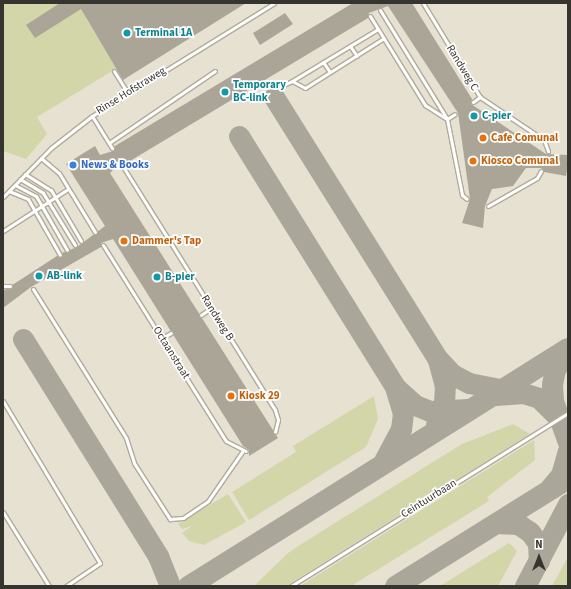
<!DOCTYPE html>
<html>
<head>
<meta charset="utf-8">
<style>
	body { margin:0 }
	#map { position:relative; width:571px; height:589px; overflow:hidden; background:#e7e1d2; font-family:"Source Sans 3",sans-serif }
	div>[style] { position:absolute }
	.green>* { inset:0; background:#d3d6a9 }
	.taxiway>* { height:21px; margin:-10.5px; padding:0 10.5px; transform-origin:10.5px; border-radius:10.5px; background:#aaa69a }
	.building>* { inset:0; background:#aaa596 }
	.roads { filter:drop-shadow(1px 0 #b0ab9c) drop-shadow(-1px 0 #b0ab9c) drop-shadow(0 1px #b0ab9c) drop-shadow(0 -1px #b0ab9c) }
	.lane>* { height:3px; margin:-1.5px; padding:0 1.5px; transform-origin:1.5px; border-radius:1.5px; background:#fff }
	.dots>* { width:11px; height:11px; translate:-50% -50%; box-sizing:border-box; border:2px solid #fff; border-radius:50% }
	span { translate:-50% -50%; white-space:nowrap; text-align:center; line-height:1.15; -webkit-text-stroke:3.5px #fff; paint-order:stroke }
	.culture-label { font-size:11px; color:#0d838f; font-weight:700 }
	.left { translate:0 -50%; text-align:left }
	.street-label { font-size:11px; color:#36342e }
	.food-label { font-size:11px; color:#c56008; font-weight:700 }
	.shop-label { font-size:11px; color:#366cbe; font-weight:700 }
	.frame { position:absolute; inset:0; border:4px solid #36342e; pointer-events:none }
	.north { position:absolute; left:519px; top:537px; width:40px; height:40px; -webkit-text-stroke:3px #fff; paint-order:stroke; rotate:0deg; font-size:11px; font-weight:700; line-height:16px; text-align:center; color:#36342e }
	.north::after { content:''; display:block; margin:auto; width:14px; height:18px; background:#36342e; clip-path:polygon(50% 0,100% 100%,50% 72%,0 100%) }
</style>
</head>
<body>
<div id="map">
	<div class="green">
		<i style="clip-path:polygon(3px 3px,110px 3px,86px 18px,117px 68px,37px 117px,47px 134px,26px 159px,3px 151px)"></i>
		<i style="clip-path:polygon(374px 396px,378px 419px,366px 447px,249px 520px,232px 492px,296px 452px,293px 446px)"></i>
		<i style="clip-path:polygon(513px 424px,530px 434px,286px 586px,254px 586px,288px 553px,306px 541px,462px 444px)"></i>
		<i style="clip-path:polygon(534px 440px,535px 460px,487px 497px,489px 501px,351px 586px,300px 586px)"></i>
		<i style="clip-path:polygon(228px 494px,246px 522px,204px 545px,189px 541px,182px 533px,192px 526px,182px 529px,178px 524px)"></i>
		<i style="clip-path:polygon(509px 543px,517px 551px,498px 586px,440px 586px)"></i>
		<i style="clip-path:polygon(568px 557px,568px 586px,552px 586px)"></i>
	</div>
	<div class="taxiway">
		<i style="left:274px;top:97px;width:309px;rotate:58deg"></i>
		<i style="left:438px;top:359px;width:21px;rotate:47deg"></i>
		<i style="left:452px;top:374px;width:19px;rotate:28deg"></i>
		<i style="left:469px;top:383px;width:42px;rotate:11deg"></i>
		<i style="left:239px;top:136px;width:296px;rotate:58.1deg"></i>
		<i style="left:395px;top:387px;width:27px;rotate:73deg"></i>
		<i style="left:403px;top:413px;width:16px;rotate:97deg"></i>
		<i style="left:401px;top:429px;width:36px;rotate:118deg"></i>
		<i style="left:23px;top:339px;width:256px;rotate:58.1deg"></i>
		<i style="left:158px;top:556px;width:32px;rotate:68deg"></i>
		<i style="left:568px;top:350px;width:23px;rotate:124deg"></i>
		<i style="left:555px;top:369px;width:16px;rotate:101deg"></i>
		<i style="left:552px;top:385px;width:16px;rotate:86deg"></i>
		<i style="left:553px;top:401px;width:44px;rotate:69.9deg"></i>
		<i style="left:395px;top:387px;width:27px;rotate:42deg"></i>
		<i style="left:415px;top:405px;width:16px;rotate:22deg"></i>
		<i style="left:430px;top:411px;width:38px;rotate:-3deg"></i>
		<i style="left:496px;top:395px;width:27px;rotate:-4deg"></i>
		<i style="left:523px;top:393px;width:17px;rotate:17deg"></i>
		<i style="left:539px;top:398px;width:28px;rotate:45deg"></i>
		<i style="left:436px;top:424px;width:22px;rotate:-69deg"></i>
		<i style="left:444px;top:403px;width:17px;rotate:-87deg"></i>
		<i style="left:445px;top:386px;width:27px;rotate:-105deg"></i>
		<i style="left:550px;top:488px;width:17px;rotate:-50deg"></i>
		<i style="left:561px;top:475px;width:25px;rotate:-74deg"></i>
		<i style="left:497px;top:523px;width:21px;rotate:3deg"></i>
		<i style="left:518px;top:524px;width:14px;rotate:34deg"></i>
		<i style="left:530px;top:532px;width:14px;rotate:54deg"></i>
		<i style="left:538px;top:543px;width:18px;rotate:87deg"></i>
		<i style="left:188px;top:586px;width:448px;rotate:-32.1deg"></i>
		<i style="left:395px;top:586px;width:204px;rotate:-32deg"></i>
		<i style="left:525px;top:586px;width:93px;rotate:-62.3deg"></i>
	</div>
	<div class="building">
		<i style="clip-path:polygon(60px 3px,246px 3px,123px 80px,81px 9px,35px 38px,26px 25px)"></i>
		<i style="clip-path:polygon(353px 3px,412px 3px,472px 99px,471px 104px,546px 154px,568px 155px,568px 164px,566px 176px,544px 172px,541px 168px,526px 168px,513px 186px,492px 189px,485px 206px,483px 228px,462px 223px,470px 199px,458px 113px,388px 6px,369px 13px,368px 18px,125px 164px,120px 163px,110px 173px,278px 438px,249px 456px,249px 450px,243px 446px,113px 239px,101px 243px,101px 247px,31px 287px,3px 308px,3px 291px,57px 256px,62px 257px,62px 253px,77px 247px,105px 226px,66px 164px,95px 146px,100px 155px,113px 151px,115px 146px)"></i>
		<i style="clip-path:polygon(285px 13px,293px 24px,260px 45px,253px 33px)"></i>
	</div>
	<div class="roads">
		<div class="lane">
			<i style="left:423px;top:3px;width:110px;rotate:58.8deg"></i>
			<i style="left:480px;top:97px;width:77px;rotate:33.9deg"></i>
			<i style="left:544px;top:140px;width:12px;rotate:70deg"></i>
			<i style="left:380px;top:10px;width:128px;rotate:58.4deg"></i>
			<i style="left:447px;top:119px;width:77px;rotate:78.8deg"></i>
			<i style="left:462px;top:195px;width:6px;rotate:39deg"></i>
			<i style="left:370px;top:16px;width:105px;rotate:58.3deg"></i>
			<i style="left:425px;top:105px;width:24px;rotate:33deg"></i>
			<i style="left:378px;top:29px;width:100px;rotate:148.8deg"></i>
			<i style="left:292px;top:81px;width:15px;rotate:28deg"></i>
			<i style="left:305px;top:88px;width:93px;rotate:-32.3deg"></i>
			<i style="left:350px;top:46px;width:12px;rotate:55deg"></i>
			<i style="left:323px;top:62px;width:12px;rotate:55deg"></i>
			<i style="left:114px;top:71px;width:26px;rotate:58deg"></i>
			<i style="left:281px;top:86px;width:12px;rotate:-24deg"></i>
			<i style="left:473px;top:102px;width:9px;rotate:-36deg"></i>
			<i style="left:92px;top:116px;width:38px;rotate:58deg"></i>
			<i style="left:447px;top:119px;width:9px;rotate:-32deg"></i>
			<i style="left:109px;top:143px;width:128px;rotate:-34.2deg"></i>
			<i style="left:41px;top:158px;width:23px;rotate:40deg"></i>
			<i style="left:59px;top:173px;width:69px;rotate:58.6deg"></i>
			<i style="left:122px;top:165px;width:289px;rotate:58deg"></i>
			<i style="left:275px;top:410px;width:10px;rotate:73deg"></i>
			<i style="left:278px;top:420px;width:12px;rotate:104deg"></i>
			<i style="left:25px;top:174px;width:31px;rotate:32deg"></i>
			<i style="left:51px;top:190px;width:59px;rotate:59.5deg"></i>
			<i style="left:20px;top:179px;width:27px;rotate:31deg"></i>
			<i style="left:43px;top:193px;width:61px;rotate:58.4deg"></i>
			<i style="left:15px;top:185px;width:24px;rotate:28deg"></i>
			<i style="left:36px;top:196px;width:62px;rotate:60.1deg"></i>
			<i style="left:9px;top:191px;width:21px;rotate:23deg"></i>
			<i style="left:28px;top:199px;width:64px;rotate:60.3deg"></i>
			<i style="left:3px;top:197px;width:69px;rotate:-45.6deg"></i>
			<i style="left:51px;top:148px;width:52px;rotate:-38deg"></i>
			<i style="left:92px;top:116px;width:214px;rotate:-31.8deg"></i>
			<i style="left:488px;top:206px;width:56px;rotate:-29.7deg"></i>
			<i style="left:537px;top:178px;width:8px;rotate:-60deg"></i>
			<i style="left:3px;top:231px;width:77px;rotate:-32.9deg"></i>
			<i style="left:103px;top:245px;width:231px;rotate:57.9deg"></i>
			<i style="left:226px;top:441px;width:22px;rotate:27deg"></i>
			<i style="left:3px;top:286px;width:7px"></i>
			<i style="left:33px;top:289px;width:176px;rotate:58deg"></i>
			<i style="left:126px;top:438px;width:26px;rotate:72deg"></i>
			<i style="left:134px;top:463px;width:67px;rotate:57.3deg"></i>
			<i style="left:170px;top:519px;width:13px;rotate:-4deg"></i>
			<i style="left:183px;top:518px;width:30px;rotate:-34deg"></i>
			<i style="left:208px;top:501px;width:60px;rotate:-55.2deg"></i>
			<i style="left:201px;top:315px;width:12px;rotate:-35deg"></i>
			<i style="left:162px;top:338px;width:10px;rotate:-29deg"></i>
			<i style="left:3px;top:401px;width:189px;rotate:59.1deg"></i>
			<i style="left:100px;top:563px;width:41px;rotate:145.9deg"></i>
			<i style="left:3px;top:512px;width:87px;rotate:58.1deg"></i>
			<i style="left:291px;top:586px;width:327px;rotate:-32deg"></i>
		</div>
	</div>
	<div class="dots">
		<i style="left:127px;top:33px;background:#0f9aa8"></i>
		<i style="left:225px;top:92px;background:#0f9aa8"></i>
		<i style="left:474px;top:116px;background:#0f9aa8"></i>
		<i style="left:483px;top:138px;background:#e8710a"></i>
		<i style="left:473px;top:161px;background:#e8710a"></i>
		<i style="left:73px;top:165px;background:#3f7fe0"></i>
		<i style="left:124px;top:241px;background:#e8710a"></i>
		<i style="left:39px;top:276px;background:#0f9aa8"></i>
		<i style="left:157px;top:277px;background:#0f9aa8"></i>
		<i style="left:231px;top:396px;background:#e8710a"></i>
	</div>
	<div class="culture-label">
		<span class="left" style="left:135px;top:33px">Terminal 1A</span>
		<span class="left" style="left:233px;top:92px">Temporary<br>BC-link</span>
		<span class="left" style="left:482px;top:116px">C-pier</span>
		<span class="left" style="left:47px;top:276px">AB-link</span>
		<span class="left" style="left:165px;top:277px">B-pier</span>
	</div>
	<div class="street-label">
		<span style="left:462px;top:68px;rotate:59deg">Randweg C</span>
		<span style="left:131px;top:91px;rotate:-32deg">Rinse Hofstraweg</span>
		<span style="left:217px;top:318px;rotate:58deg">Randweg B</span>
		<span style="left:171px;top:353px;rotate:58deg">Octaanstraat</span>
		<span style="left:429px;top:499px;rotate:-32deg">Ceintuurbaan</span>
	</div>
	<div class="food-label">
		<span class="left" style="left:491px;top:138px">Cafe Comunal</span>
		<span class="left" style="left:481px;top:161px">Kiosco Comunal</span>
		<span class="left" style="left:132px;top:241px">Dammer's Tap</span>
		<span class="left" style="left:239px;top:396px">Kiosk 29</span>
	</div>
	<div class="shop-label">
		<span class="left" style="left:81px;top:165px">News &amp; Books</span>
	</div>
	<div class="frame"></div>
	<div class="north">N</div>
</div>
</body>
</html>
